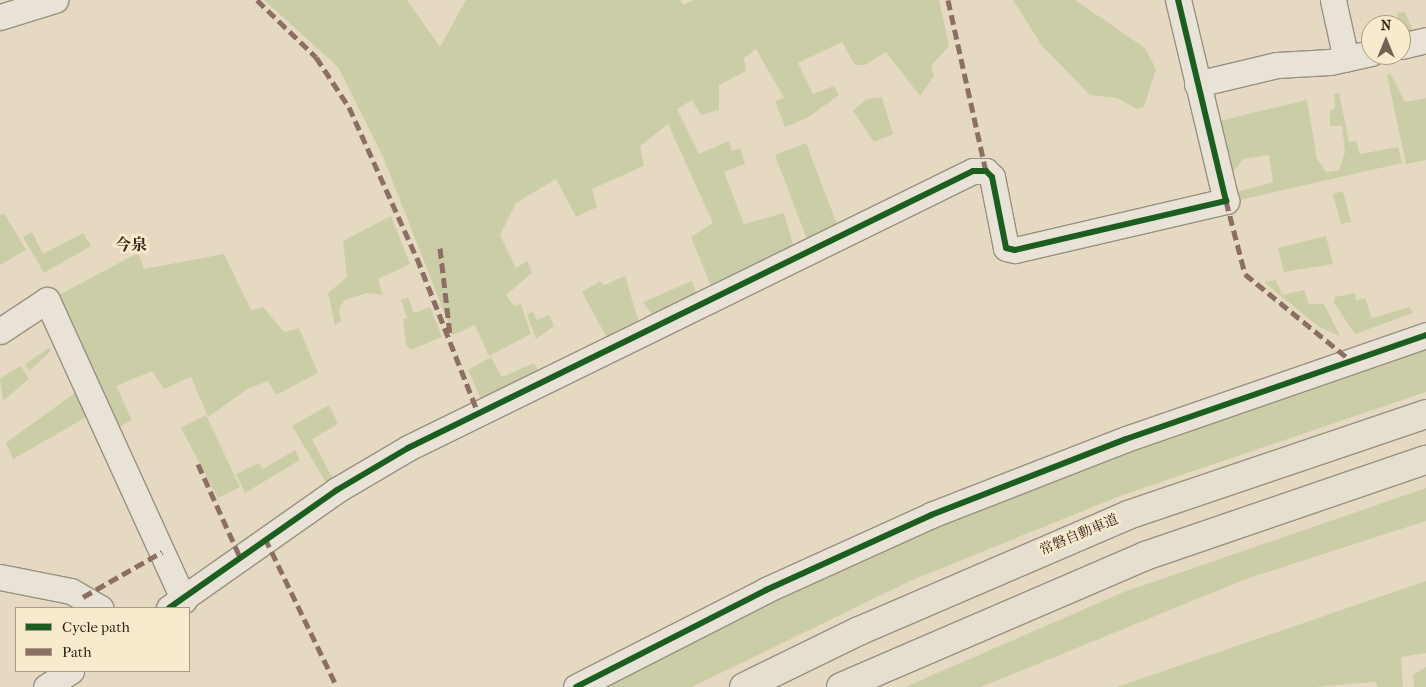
<!DOCTYPE html>
<html>
<head>
<meta charset="utf-8">
<style>
	body { margin:0 }
	#map { position:relative; width:1426px; height:687px; overflow:hidden; background:#e5dac1; font-family:"IM FELL French Canon","Noto Serif JP",serif }
	div>[style] { position:absolute }
	.green>* { inset:0; background:#cbcda7 }
	.roads { filter:drop-shadow(1px 0 #988f80) drop-shadow(-1px 0 #988f80) drop-shadow(0 1px #988f80) drop-shadow(0 -1px #988f80) }
	.minor>* { height:25px; margin:-12.5px; padding:0 12.5px; transform-origin:12.5px; border-radius:12.5px; background:#e9e3d7 }
	.highway>* { height:28px; margin:-14px; padding:0 14px; transform-origin:14px; border-radius:14px; background:#e5dfd0 }
	.quiet>* { height:5px; margin-top:-2.5px; transform-origin:0; background:repeating-linear-gradient(90deg,#8d6e63 0 10px,transparent 0 15px) }
	.cycleway>* { height:6px; margin:-3px; padding:0 3px; transform-origin:3px; border-radius:3px; background:#1b5e20 }
	span { translate:-50% -50%; white-space:nowrap; text-align:center; line-height:1.15; -webkit-text-stroke:5px #f8ebcd; paint-order:stroke }
	.street-label { font-size:14px; color:#352019 }
	.quarter-label { font-size:16px; color:#352019; font-weight:700 }
	.legend { position:absolute; left:15px; top:607px; width:175px; height:65px; box-sizing:border-box; background:#f8ebcd; border:1px solid #aa9a85; margin:0; padding:6px 9px; list-style:none; font-size:15px; color:#352019 }
	.legend li { display:flex; align-items:center; gap:10px; height:25px }
	.legend b { width:25px; border:1px solid #aa9a85 }
	.north { position:absolute; left:1361px; top:15px; width:50px; height:50px; box-sizing:border-box; background:#f8ebcd; border:1px solid #aa9a85; border-radius:50%; rotate:0deg; font-size:14px; font-weight:700; line-height:20px; text-align:center; color:#352019 }
	.north::after { content:''; display:block; margin:auto; width:18px; height:22px; background:#736154; clip-path:polygon(50% 0,100% 100%,50% 72%,0 100%) }
</style>
</head>
<body>
<div id="map">
	<div class="green">
		<i style="clip-path:polygon(264px 0,407px 0,440px 47px,466px 0,680px 0,683px 5px,693px 0,939px 0,949px 46px,931px 66px,934px 76px,920px 96px,886px 52px,865px 65px,855px 65px,842px 42px,798px 63px,813px 94px,834px 86px,839px 95px,807px 118px,785px 127px,775px 101px,784px 98px,756px 49px,744px 58px,746px 71px,719px 85px,719px 110px,701px 115px,692px 100px,677px 109px,699px 154px,729px 141px,732px 151px,740px 148px,745px 164px,724px 172px,744px 224px,784px 213px,795px 252px,713px 291px,691px 237px,713px 223px,668px 124px,640px 146px,644px 166px,592px 189px,597px 207px,576px 217px,556px 179px,516px 203px,500px 235px,516px 268px,527px 261px,532px 273px,506px 295px,514px 306px,521px 304px,531px 334px,489px 356px,475px 325px,453px 335px,383px 157px,338px 67px)"></i>
		<i style="clip-path:polygon(1013px 0,1075px 0,1145px 48px,1156px 69px,1144px 107px,1137px 109px,1117px 98px,1090px 95px,1042px 46px)"></i>
		<i style="clip-path:polygon(1405px 12px,1415px 36px,1403px 38px,1397px 13px)"></i>
		<i style="clip-path:polygon(1390px 73px,1405px 102px,1426px 98px,1426px 160px,1406px 164px,1387px 75px)"></i>
		<i style="clip-path:polygon(1339px 93px,1349px 142px,1356px 141px,1360px 154px,1398px 147px,1402px 163px,1231px 202px,1229px 194px,1273px 182px,1269px 155px,1243px 159px,1236px 169px,1226px 173px,1215px 122px,1307px 100px,1317px 159px,1326px 172px,1339px 170px,1345px 152px,1342px 126px,1330px 126px,1330px 111px,1335px 108px,1334px 94px)"></i>
		<i style="clip-path:polygon(882px 97px,893px 134px,874px 142px,853px 111px,866px 99px)"></i>
		<i style="clip-path:polygon(806px 143px,839px 229px,812px 243px,806px 237px,775px 155px)"></i>
		<i style="clip-path:polygon(1343px 191px,1351px 222px,1341px 224px,1333px 194px)"></i>
		<i style="clip-path:polygon(4px 213px,26px 250px,0 265px,0 215px)"></i>
		<i style="clip-path:polygon(391px 216px,410px 264px,378px 279px,383px 295px,367px 293px,344px 300px,339px 310px,341px 321px,335px 325px,328px 293px,347px 277px,343px 241px)"></i>
		<i style="clip-path:polygon(32px 232px,43px 254px,83px 233px,91px 246px,44px 273px,23px 237px)"></i>
		<i style="clip-path:polygon(1326px 236px,1333px 264px,1284px 272px,1278px 248px)"></i>
		<i style="clip-path:polygon(138px 253px,144px 269px,224px 254px,251px 310px,263px 307px,284px 332px,299px 328px,318px 373px,276px 395px,268px 381px,249px 388px,208px 417px,191px 377px,164px 389px,152px 371px,116px 386px,132px 420px,113px 430px,55px 297px)"></i>
		<i style="clip-path:polygon(625px 276px,639px 323px,608px 340px,582px 292px,600px 281px,604px 285px)"></i>
		<i style="clip-path:polygon(1276px 280px,1282px 295px,1304px 290px,1309px 304px,1324px 304px,1340px 336px,1319px 327px,1264px 282px)"></i>
		<i style="clip-path:polygon(692px 281px,697px 295px,654px 317px,643px 302px)"></i>
		<i style="clip-path:polygon(1355px 293px,1356px 301px,1365px 298px,1372px 318px,1410px 307px,1413px 313px,1355px 334px,1334px 303px,1335px 297px)"></i>
		<i style="clip-path:polygon(408px 297px,414px 313px,430px 307px,442px 337px,410px 350px,406px 344px,403px 319px,407px 318px,401px 300px)"></i>
		<i style="clip-path:polygon(533px 312px,537px 320px,549px 315px,554px 326px,536px 339px,527px 314px)"></i>
		<i style="clip-path:polygon(1426px 345px,1426px 392px,1120px 496px,910px 581px,692px 687px,599px 687px,742px 611px,1115px 451px)"></i>
		<i style="clip-path:polygon(49px 348px,51px 351px,29px 371px,25px 364px)"></i>
		<i style="clip-path:polygon(491px 357px,502px 377px,534px 363px,541px 376px,482px 401px,468px 370px)"></i>
		<i style="clip-path:polygon(21px 366px,29px 379px,3px 401px,0 378px)"></i>
		<i style="clip-path:polygon(80px 389px,90px 415px,13px 459px,6px 443px)"></i>
		<i style="clip-path:polygon(329px 405px,338px 424px,312px 439px,335px 483px,328px 486px,292px 426px)"></i>
		<i style="clip-path:polygon(206px 415px,240px 487px,218px 498px,181px 428px)"></i>
		<i style="clip-path:polygon(295px 450px,300px 460px,245px 493px,236px 474px,259px 463px,263px 469px)"></i>
		<i style="clip-path:polygon(1426px 488px,1426px 521px,1246px 579px,981px 687px,905px 687px,1124px 592px)"></i>
		<i style="clip-path:polygon(1426px 581px,1426px 653px,1401px 657px,1403px 687px,1377px 687px,1376px 682px,1315px 687px,1117px 687px)"></i>
		<i style="clip-path:polygon(1426px 667px,1426px 687px,1414px 687px,1413px 675px)"></i>
	</div>
	<div class="roads">
		<div class="minor">
			<i style="left:1333px;top:0;width:60px;rotate:77.6deg"></i>
			<i style="left:0;top:17px;width:58px;rotate:-17.2deg"></i>
			<i style="left:1401px;top:46px;width:26px;rotate:-13deg"></i>
			<i style="left:1197px;top:84px;width:82px;rotate:-13.4deg"></i>
			<i style="left:1277px;top:65px;width:53px;rotate:-3.2deg"></i>
			<i style="left:1330px;top:62px;width:42px;rotate:-12.4deg"></i>
			<i style="left:0;top:331px;width:56px;rotate:-33.4deg"></i>
			<i style="left:47px;top:300px;width:330px;rotate:65.5deg"></i>
			<i style="left:0;top:577px;width:72px;rotate:11.2deg"></i>
			<i style="left:71px;top:591px;width:34px;rotate:30deg"></i>
			<i style="left:169px;top:608px;width:205px;rotate:-35.1deg"></i>
			<i style="left:337px;top:490px;width:82px;rotate:-30.6deg"></i>
			<i style="left:408px;top:448px;width:629px;rotate:-26.12deg"></i>
			<i style="left:973px;top:171px;width:13px"></i>
			<i style="left:986px;top:171px;width:8px;rotate:45deg"></i>
			<i style="left:992px;top:177px;width:72px;rotate:78.8deg"></i>
			<i style="left:1006px;top:248px;width:9px;rotate:13deg"></i>
			<i style="left:1015px;top:250px;width:217px;rotate:-13.1deg"></i>
			<i style="left:1226px;top:201px;width:207px;rotate:-103.4deg"></i>
			<i style="left:46px;top:687px;width:30px;rotate:-33deg"></i>
			<i style="left:576px;top:687px;width:213px;rotate:-27deg"></i>
			<i style="left:766px;top:590px;width:181px;rotate:-24.4deg"></i>
			<i style="left:931px;top:515px;width:209px;rotate:-21.3deg"></i>
			<i style="left:1126px;top:439px;width:318px;rotate:-19.1deg"></i>
		</div>
		<div class="highway">
			<i style="left:744px;top:687px;width:128px;rotate:-26deg"></i>
			<i style="left:859px;top:631px;width:293px;rotate:-23.3deg"></i>
			<i style="left:1128px;top:515px;width:315px;rotate:-18.7deg"></i>
			<i style="left:841px;top:687px;width:331px;rotate:-23.3deg"></i>
			<i style="left:1145px;top:556px;width:297px;rotate:-18.9deg"></i>
		</div>
	</div>
	<div class="quiet">
		<i style="left:257px;top:0;width:82px;rotate:44deg"></i>
		<i style="left:316px;top:57px;width:60px;rotate:56.6deg"></i>
		<i style="left:349px;top:107px;width:166px;rotate:65.8deg"></i>
		<i style="left:417px;top:258px;width:169px;rotate:68.5deg"></i>
		<i style="left:948px;top:0;width:175px;rotate:77.5deg"></i>
		<i style="left:1226px;top:201px;width:75px;rotate:75.4deg"></i>
		<i style="left:1245px;top:274px;width:134px;rotate:39.3deg"></i>
		<i style="left:440px;top:248px;width:88px;rotate:83.4deg"></i>
		<i style="left:198px;top:464px;width:102px;rotate:65.7deg"></i>
		<i style="left:265px;top:538px;width:165px;rotate:64.2deg"></i>
		<i style="left:83px;top:597px;width:91px;rotate:-29.7deg"></i>
	</div>
	<div class="cycleway">
		<i style="left:169px;top:608px;width:205px;rotate:-35.1deg"></i>
		<i style="left:337px;top:490px;width:82px;rotate:-30.6deg"></i>
		<i style="left:408px;top:448px;width:629px;rotate:-26.12deg"></i>
		<i style="left:973px;top:171px;width:13px"></i>
		<i style="left:986px;top:171px;width:8px;rotate:45deg"></i>
		<i style="left:992px;top:177px;width:72px;rotate:78.8deg"></i>
		<i style="left:1006px;top:248px;width:9px;rotate:13deg"></i>
		<i style="left:1015px;top:250px;width:217px;rotate:-13.1deg"></i>
		<i style="left:1226px;top:201px;width:207px;rotate:-103.4deg"></i>
		<i style="left:576px;top:687px;width:213px;rotate:-27deg"></i>
		<i style="left:766px;top:590px;width:181px;rotate:-24.4deg"></i>
		<i style="left:931px;top:515px;width:209px;rotate:-21.3deg"></i>
		<i style="left:1126px;top:439px;width:318px;rotate:-19.1deg"></i>
	</div>
	<div class="street-label">
		<span style="left:1079px;top:535px;rotate:-23deg">常磐自動車道</span>
	</div>
	<div class="quarter-label">
		<span style="left:131px;top:245px">今泉</span>
	</div>
	<ul class="legend">
	<li><b style="height:6px;background:#1b5e20"></b>Cycle path</li>
	<li><b style="height:6px;background:#8d6e63"></b>Path</li>
	</ul>
	<div class="north">N</div>
</div>
</body>
</html>
